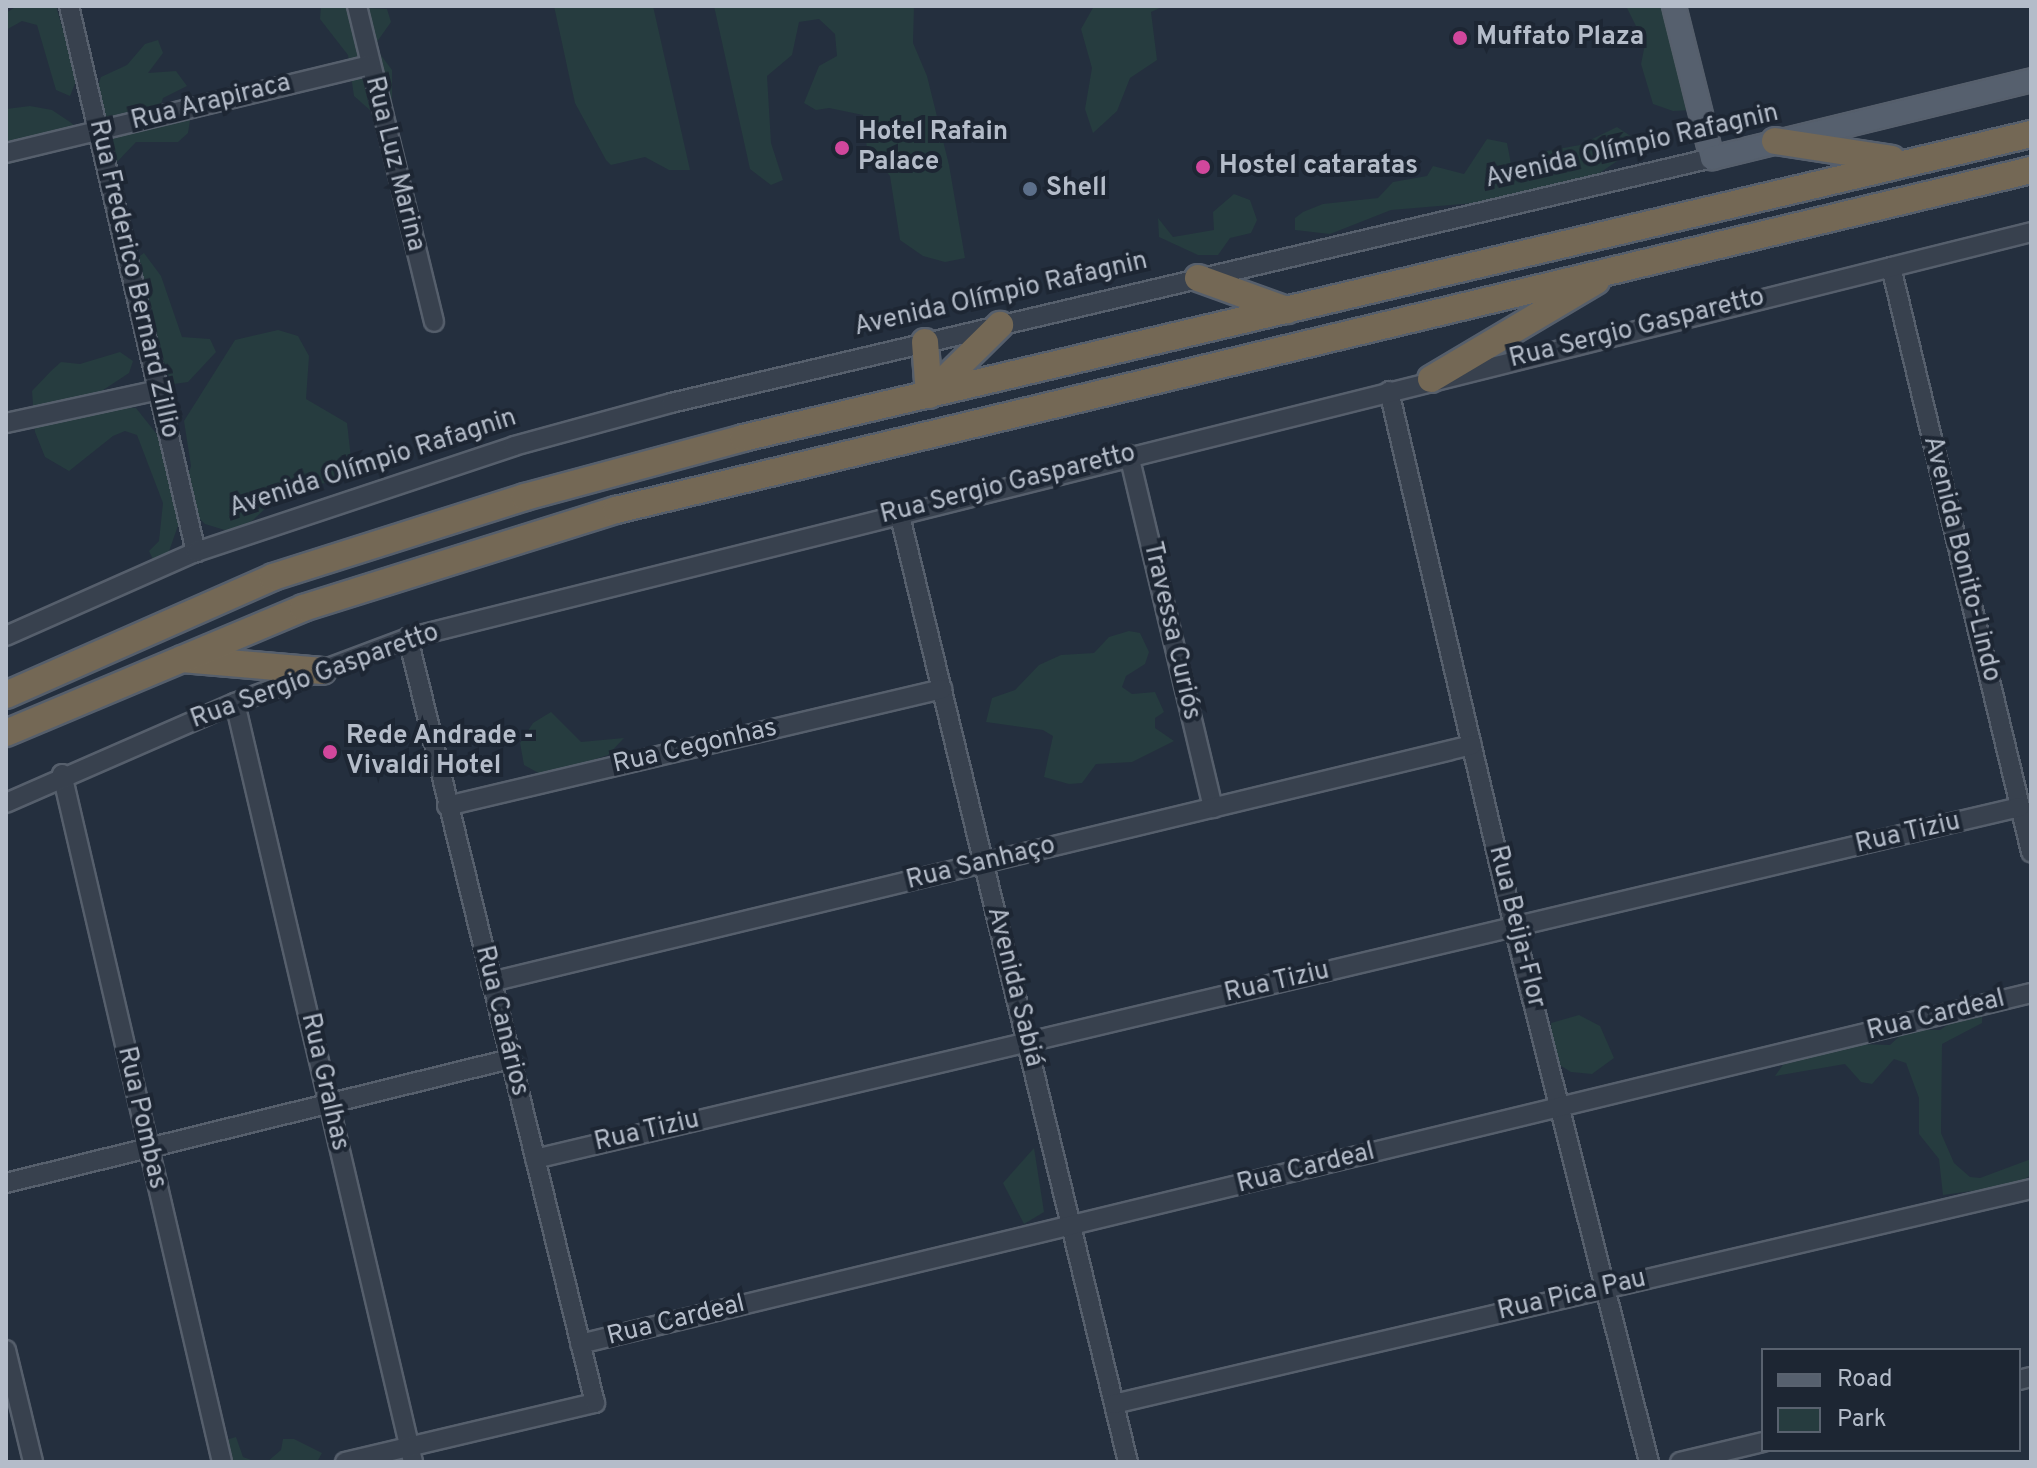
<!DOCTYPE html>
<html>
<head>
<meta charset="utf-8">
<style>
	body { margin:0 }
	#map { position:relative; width:2037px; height:1468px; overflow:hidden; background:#242f3e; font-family:Overpass,sans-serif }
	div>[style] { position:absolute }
	.green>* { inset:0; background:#263c3f }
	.roads { filter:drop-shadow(2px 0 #565f6c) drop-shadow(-2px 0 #565f6c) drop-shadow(0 2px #565f6c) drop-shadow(0 -2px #565f6c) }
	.minor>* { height:18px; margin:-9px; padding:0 9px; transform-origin:9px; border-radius:9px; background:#38414e }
	.major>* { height:22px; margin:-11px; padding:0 11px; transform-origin:11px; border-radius:11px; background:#56606e }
	.highway>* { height:26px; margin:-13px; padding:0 13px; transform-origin:13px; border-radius:13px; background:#746855 }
	.dots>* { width:22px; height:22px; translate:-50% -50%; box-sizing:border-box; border:4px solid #1d2633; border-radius:50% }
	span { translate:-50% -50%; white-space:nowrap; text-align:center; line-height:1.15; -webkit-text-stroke:8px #1d2633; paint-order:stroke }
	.poi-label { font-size:26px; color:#b4bcc9; font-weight:700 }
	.left { translate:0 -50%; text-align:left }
	.street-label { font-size:26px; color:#b4bcc9 }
	.frame { position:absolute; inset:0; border:8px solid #b4bcc9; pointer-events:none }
	.legend { position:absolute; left:1761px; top:1348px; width:260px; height:104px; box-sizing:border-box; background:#1d2633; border:2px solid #59626f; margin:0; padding:10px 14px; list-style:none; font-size:24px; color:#b4bcc9 }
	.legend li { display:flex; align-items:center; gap:16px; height:40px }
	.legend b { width:40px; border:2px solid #59626f }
</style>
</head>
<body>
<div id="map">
	<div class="green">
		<i style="clip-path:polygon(17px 6px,56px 6px,77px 79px,70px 96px,56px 90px,37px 25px,22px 21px,6px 30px,6px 13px)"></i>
		<i style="clip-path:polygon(321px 6px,387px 9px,391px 22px,374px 46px,392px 70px,392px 98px,386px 111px,371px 111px,354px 96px,348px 55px,320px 19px)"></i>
		<i style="clip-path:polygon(554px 6px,653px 6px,690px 170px,669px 170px,645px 157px,611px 165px,606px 160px,575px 103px)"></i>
		<i style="clip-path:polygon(714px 6px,914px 6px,913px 43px,927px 76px,949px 165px,965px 258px,945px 262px,923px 256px,900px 240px,890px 176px,867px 149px,863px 115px,829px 108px,816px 110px,804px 103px,819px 66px,837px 56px,835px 34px,819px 19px,799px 22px,792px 55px,767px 76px,771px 143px,783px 180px,771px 185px,750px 169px)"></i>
		<i style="clip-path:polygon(1094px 6px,1164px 6px,1151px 12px,1157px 60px,1130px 78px,1117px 111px,1093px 133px,1085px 109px,1092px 68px,1081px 29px)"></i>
		<i style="clip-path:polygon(1626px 6px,1662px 6px,1669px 40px,1688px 74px,1693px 110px,1673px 111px,1653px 104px,1641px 64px,1645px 44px)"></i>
		<i style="clip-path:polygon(158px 40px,163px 53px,148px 73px,176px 71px,187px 86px,163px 98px,159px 111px,190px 120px,188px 133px,178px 142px,136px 142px,117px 162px,107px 155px,96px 90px,101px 77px,127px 65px,145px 44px)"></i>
		<i style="clip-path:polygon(30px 106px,52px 110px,70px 122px,81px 131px,79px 144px,6px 165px,6px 109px)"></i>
		<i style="clip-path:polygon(1617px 127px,1635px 139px,1633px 150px,1594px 177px,1498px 201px,1391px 210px,1330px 234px,1295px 230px,1295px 218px,1303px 212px,1323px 204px,1378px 198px,1393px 182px,1427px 176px,1433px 166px,1464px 174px,1487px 139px,1507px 143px,1511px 164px,1532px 168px,1547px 151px,1580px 145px)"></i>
		<i style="clip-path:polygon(1234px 194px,1250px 200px,1257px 220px,1251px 233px,1230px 238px,1218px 255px,1198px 255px,1159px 237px,1158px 218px,1173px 237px,1214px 230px,1213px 212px)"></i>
		<i style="clip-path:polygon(144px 253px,161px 276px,182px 337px,210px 339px,216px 352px,188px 382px,174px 384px,160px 362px,133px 261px)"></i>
		<i style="clip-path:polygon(278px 330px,298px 336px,309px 356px,306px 399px,347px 423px,352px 467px,333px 482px,286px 489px,252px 521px,228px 531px,205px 524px,190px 509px,184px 488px,191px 466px,184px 421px,235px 340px)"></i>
		<i style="clip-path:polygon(120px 352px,133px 361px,129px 373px,94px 396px,108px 406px,136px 408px,163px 442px,181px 517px,167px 557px,155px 563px,149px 551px,159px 541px,163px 503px,137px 435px,125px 431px,113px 436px,69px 471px,45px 457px,35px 432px,32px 391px,51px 371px,61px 362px,80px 364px)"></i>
		<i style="clip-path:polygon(1129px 631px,1140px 633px,1149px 652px,1145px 664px,1126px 676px,1122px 687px,1132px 694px,1155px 692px,1164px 712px,1155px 718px,1155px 728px,1174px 741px,1132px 762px,1096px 764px,1082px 783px,1069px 784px,1044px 777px,1053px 736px,1043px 730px,986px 722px,992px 698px,1015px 690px,1039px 665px,1061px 655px,1094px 653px,1109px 637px)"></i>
		<i style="clip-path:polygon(551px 712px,581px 742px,624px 738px,608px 755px,544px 776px,524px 765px,520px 743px,533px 723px)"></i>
		<i style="clip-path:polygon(1982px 1012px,1982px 1023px,1942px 1044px,1941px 1133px,1954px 1163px,1970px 1177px,1980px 1178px,2031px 1159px,2031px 1175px,2015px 1185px,1943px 1195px,1939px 1159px,1919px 1134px,1919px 1098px,1906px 1063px,1894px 1059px,1872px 1084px,1861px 1082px,1845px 1064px,1775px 1076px,1788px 1058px,1855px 1044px,1890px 1045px,1907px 1029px,1940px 1030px,1961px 1016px)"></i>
		<i style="clip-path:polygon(1579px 1015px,1600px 1026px,1614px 1058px,1592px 1074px,1571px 1072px,1553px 1061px,1551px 1023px)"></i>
		<i style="clip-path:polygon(1034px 1148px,1044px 1212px,1024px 1224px,1003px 1183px)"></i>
		<i style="clip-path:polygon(236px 1437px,243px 1457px,257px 1462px,231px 1462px,226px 1440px)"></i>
		<i style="clip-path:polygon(283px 1439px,294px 1439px,322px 1453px,317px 1462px,267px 1462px,281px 1450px)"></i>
	</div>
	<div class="roads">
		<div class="minor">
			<i style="left:69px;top:6px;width:561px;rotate:76.91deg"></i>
			<i style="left:357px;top:6px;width:325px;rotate:76.3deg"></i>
			<i style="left:6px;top:153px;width:374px;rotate:-13.6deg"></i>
			<i style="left:1891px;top:267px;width:602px;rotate:76.54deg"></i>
			<i style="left:1389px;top:391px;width:550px;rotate:76.87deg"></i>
			<i style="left:1514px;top:927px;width:552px;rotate:75.84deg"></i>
			<i style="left:6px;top:423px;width:156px;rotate:-12.2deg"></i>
			<i style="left:1129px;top:455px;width:363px;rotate:76.6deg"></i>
			<i style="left:899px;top:512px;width:977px;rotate:76.45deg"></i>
			<i style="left:6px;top:636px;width:208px;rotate:-23.9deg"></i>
			<i style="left:196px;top:552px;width:335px;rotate:-18.4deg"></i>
			<i style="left:514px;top:446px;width:163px;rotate:-15.3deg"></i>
			<i style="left:671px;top:403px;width:1069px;rotate:-13.24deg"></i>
			<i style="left:235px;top:703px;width:780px;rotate:76.8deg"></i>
			<i style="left:62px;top:774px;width:706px;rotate:76.91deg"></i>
			<i style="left:6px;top:803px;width:250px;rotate:-23.6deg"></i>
			<i style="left:235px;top:703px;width:185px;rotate:-20.6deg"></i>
			<i style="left:408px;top:638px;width:1673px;rotate:-14.04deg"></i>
			<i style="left:447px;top:806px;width:509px;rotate:-13.3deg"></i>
			<i style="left:491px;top:982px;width:1009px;rotate:-13.58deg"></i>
			<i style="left:535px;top:1159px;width:1526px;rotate:-13.34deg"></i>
			<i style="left:6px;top:1183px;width:519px;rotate:-13.82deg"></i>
			<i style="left:580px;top:1344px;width:1493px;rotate:-13.6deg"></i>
			<i style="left:6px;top:1350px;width:115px;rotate:76.4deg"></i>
			<i style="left:2019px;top:1380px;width:12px;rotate:-14deg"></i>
			<i style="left:1114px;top:1404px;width:942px;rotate:-13.2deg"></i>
			<i style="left:345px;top:1462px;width:257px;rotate:-13.3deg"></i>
			<i style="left:595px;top:1403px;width:788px;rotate:-103.74deg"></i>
			<i style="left:1680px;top:1462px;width:85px;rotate:-13.5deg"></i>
		</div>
		<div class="major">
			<i style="left:1674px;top:6px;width:157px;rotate:76deg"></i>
			<i style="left:1712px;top:158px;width:328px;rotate:-13.7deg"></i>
		</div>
		<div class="highway">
			<i style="left:1775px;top:141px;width:118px;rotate:8.7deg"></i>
			<i style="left:1198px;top:278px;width:95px;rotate:19.8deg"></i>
			<i style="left:925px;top:342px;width:53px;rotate:85.7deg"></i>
			<i style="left:1431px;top:379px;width:192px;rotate:-30.7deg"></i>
			<i style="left:929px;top:395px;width:100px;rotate:-44.6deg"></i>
			<i style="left:182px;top:659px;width:141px;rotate:4.9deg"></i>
			<i style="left:6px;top:695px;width:292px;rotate:-23.8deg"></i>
			<i style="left:273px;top:577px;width:264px;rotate:-17.6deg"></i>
			<i style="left:525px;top:497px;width:226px;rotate:-15.1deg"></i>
			<i style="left:743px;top:438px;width:1323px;rotate:-13.28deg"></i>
			<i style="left:6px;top:733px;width:322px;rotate:-22.8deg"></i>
			<i style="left:303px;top:608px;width:328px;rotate:-17.4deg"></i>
			<i style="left:616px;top:510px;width:1455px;rotate:-13.51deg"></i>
		</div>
	</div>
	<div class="dots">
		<i style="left:1460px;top:38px;background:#d1479c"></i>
		<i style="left:842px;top:148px;background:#d1479c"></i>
		<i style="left:1203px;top:167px;background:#d1479c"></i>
		<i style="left:1030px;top:189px;background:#5c6f8a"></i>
		<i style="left:330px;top:752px;background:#d1479c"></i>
	</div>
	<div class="poi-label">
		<span class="left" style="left:1476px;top:38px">Muffato Plaza</span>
		<span class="left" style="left:858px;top:148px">Hotel Rafain<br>Palace</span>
		<span class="left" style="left:1219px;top:167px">Hostel cataratas</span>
		<span class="left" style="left:1046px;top:189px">Shell</span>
		<span class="left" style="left:346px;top:752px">Rede Andrade -<br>Vivaldi Hotel</span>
	</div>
	<div class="street-label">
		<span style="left:211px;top:103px;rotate:-14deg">Rua Arapiraca</span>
		<span style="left:1632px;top:147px;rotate:-13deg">Avenida Olímpio Rafagnin</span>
		<span style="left:394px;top:164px;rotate:76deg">Rua Luz Marina</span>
		<span style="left:133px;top:279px;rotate:77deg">Rua Frederico Bernard Zillio</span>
		<span style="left:1001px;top:295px;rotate:-13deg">Avenida Olímpio Rafagnin</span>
		<span style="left:1637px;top:329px;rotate:-14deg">Rua Sergio Gasparetto</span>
		<span style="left:373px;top:464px;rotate:-18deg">Avenida Olímpio Rafagnin</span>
		<span style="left:1008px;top:485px;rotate:-14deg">Rua Sergio Gasparetto</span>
		<span style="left:1961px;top:559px;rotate:76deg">Avenida Bonito-Lindo</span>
		<span style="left:1171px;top:631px;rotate:77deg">Travessa Curiós</span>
		<span style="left:315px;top:677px;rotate:-20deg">Rua Sergio Gasparetto</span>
		<span style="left:695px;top:747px;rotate:-13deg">Rua Cegonhas</span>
		<span style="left:1908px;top:834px;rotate:-13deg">Rua Tiziu</span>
		<span style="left:981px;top:864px;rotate:-14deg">Rua Sanhaço</span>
		<span style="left:1516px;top:927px;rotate:76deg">Rua Beija-Flor</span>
		<span style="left:1277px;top:983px;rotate:-13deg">Rua Tiziu</span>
		<span style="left:1014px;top:987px;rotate:76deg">Avenida Sabiá</span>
		<span style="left:1936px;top:1016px;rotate:-14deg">Rua Cardeal</span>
		<span style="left:501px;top:1021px;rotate:76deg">Rua Canários</span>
		<span style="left:324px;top:1082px;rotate:77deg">Rua Gralhas</span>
		<span style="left:141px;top:1118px;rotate:77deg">Rua Pombas</span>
		<span style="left:647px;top:1132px;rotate:-13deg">Rua Tiziu</span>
		<span style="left:1306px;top:1169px;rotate:-14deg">Rua Cardeal</span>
		<span style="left:1572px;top:1296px;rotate:-13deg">Rua Pica Pau</span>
		<span style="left:676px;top:1321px;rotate:-14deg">Rua Cardeal</span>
	</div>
	<div class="frame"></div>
	<ul class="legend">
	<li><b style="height:10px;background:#56606e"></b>Road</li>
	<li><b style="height:22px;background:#263c3f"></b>Park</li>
	</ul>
</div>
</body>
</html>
